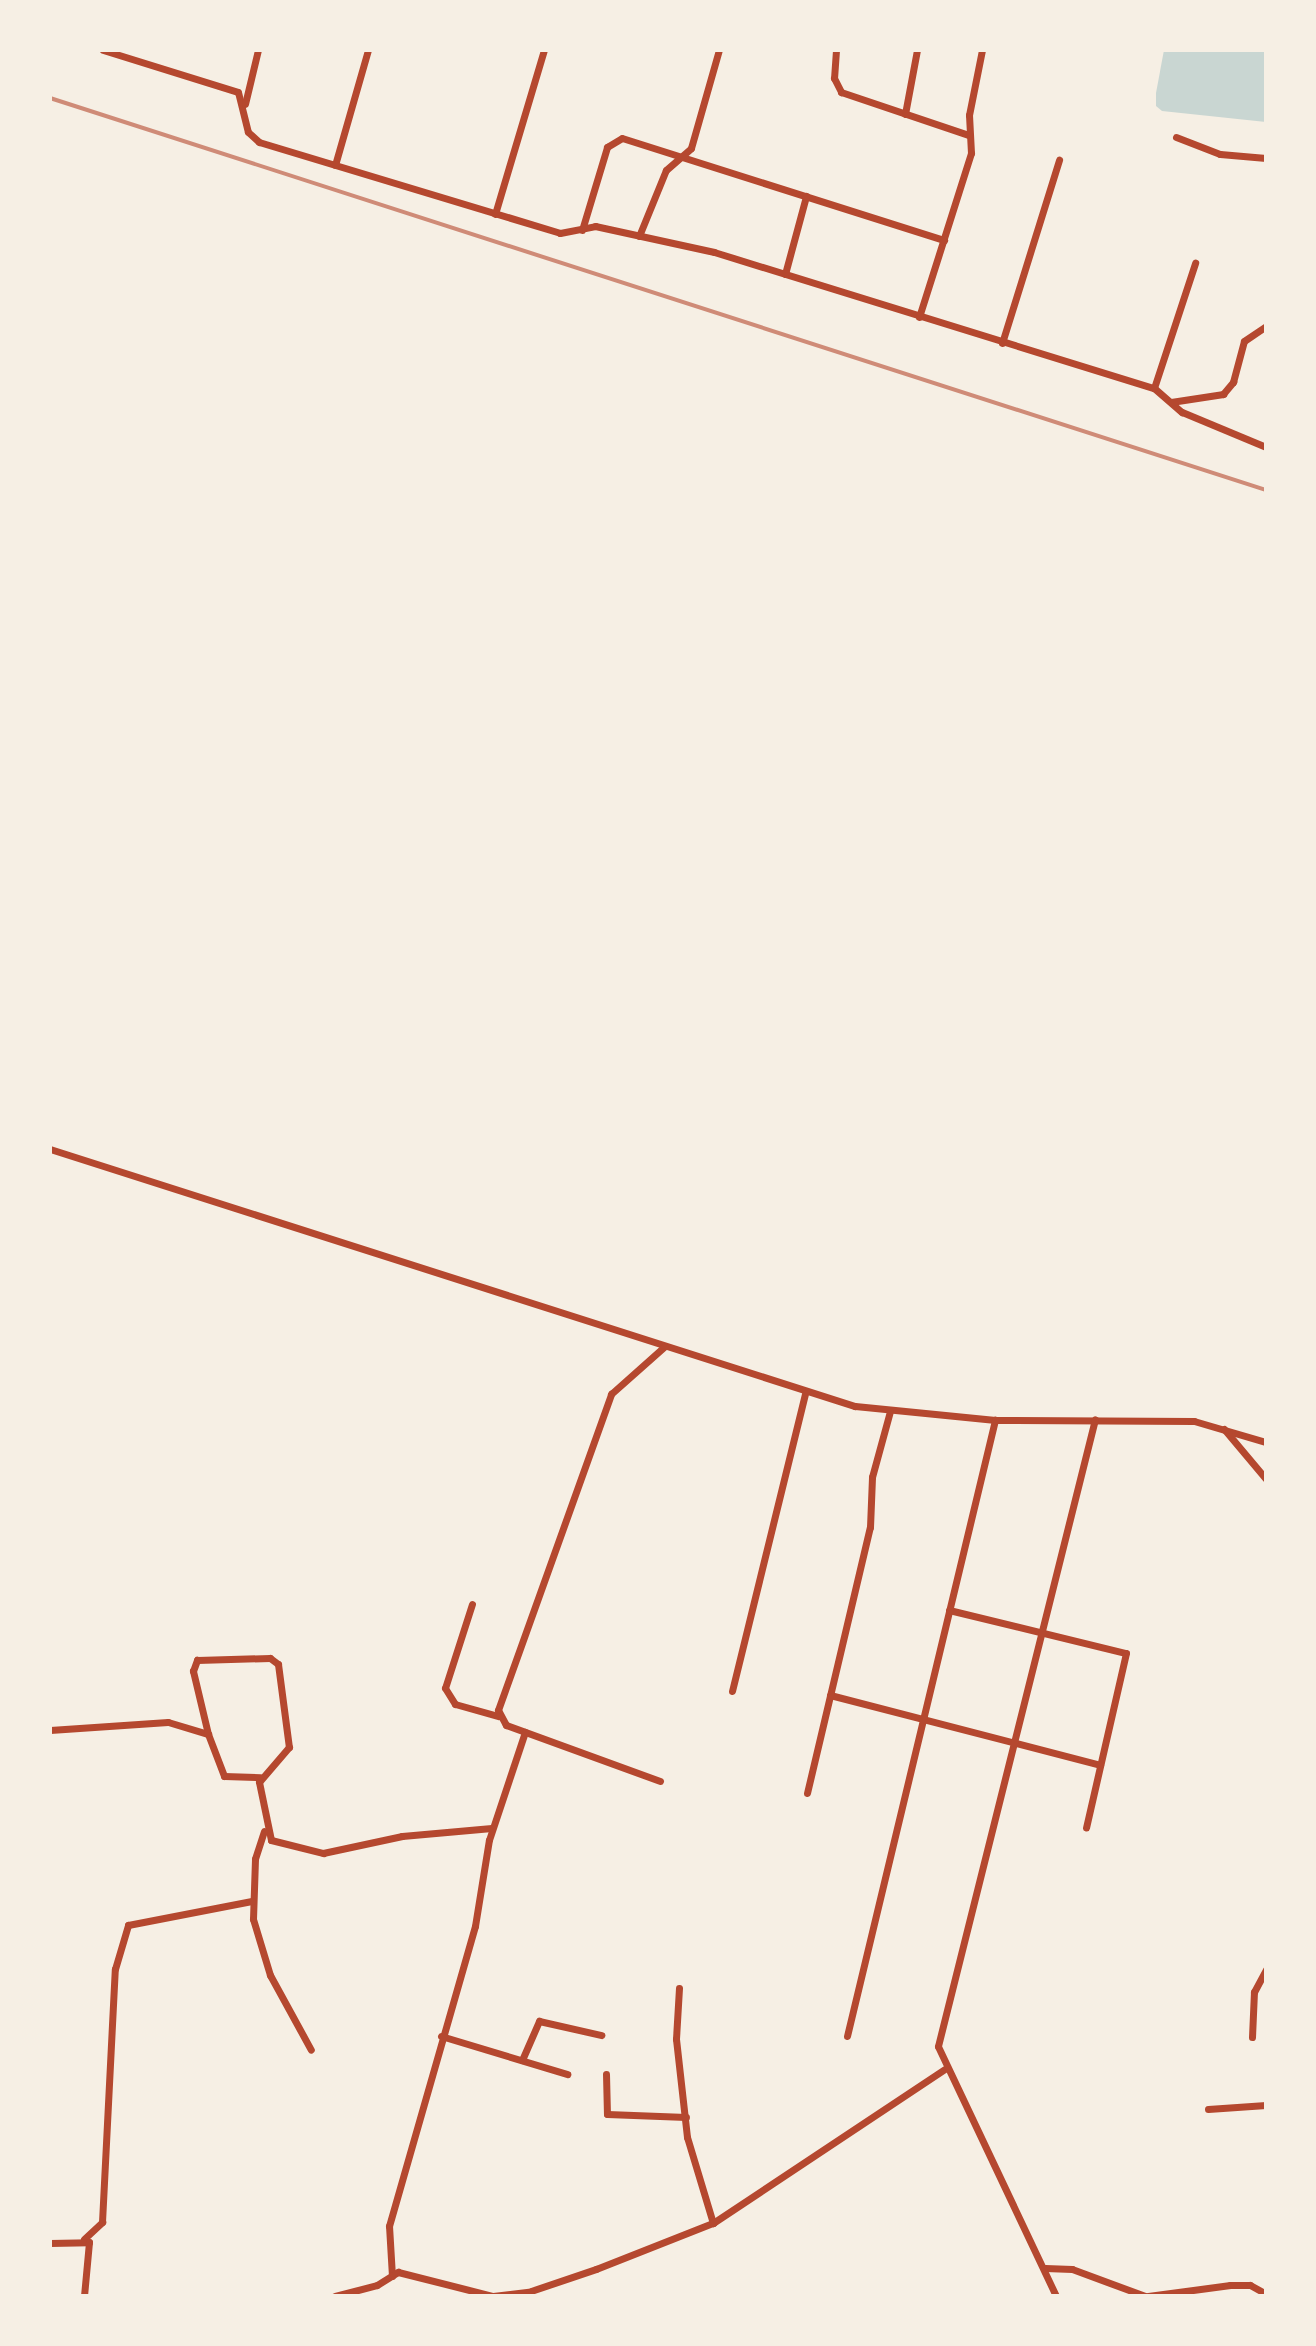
<!DOCTYPE html>
<html>
<head>
<meta charset="utf-8">
<style>
	body { margin:0 }
	#map { position:relative; width:1316px; height:2346px; overflow:hidden; background:#f6efe4; font-family:Roboto,sans-serif }
	div>[style] { position:absolute }
	.water>* { inset:0; background:#c9d6d2 }
	.minor>* { height:7px; margin:-3.5px; padding:0 3.5px; transform-origin:3.5px; border-radius:3.5px; background:#b5482f }
	.rail>* { height:4px; margin:-2px; padding:0 2px; transform-origin:2px; border-radius:2px; background:#cf8b77 }
	span { translate:-50% -50%; white-space:nowrap; text-align:center; line-height:1.15; -webkit-text-stroke:6px #f6efe4; paint-order:stroke }
	.frame { position:absolute; inset:0; border:52px solid #f6efe4; pointer-events:none }
</style>
</head>
<body>
<div id="map">
	<div class="water">
		<i style="clip-path:polygon(1164px 50px,1266px 50px,1266px 122px,1162px 111px,1156px 106px,1156px 93px)"></i>
	</div>
	<div class="minor">
		<i style="left:103px;top:50px;width:141px;rotate:17.3deg"></i>
		<i style="left:238px;top:92px;width:41px;rotate:76deg"></i>
		<i style="left:248px;top:132px;width:15px;rotate:42deg"></i>
		<i style="left:259px;top:142px;width:314px;rotate:16.8deg"></i>
		<i style="left:560px;top:233px;width:36px;rotate:-11deg"></i>
		<i style="left:595px;top:226px;width:122px;rotate:12.3deg"></i>
		<i style="left:714px;top:252px;width:461px;rotate:17.2deg"></i>
		<i style="left:1154px;top:388px;width:37px;rotate:41deg"></i>
		<i style="left:1182px;top:412px;width:91px;rotate:22.6deg"></i>
		<i style="left:836px;top:50px;width:28px;rotate:94deg"></i>
		<i style="left:834px;top:78px;width:16px;rotate:63deg"></i>
		<i style="left:841px;top:92px;width:135px;rotate:18.6deg"></i>
		<i style="left:245px;top:104px;width:56px;rotate:-76.5deg"></i>
		<i style="left:905px;top:114px;width:65px;rotate:-79.4deg"></i>
		<i style="left:1176px;top:137px;width:47px;rotate:21.1deg"></i>
		<i style="left:1220px;top:154px;width:46px;rotate:5deg"></i>
		<i style="left:335px;top:165px;width:120px;rotate:-74deg"></i>
		<i style="left:495px;top:214px;width:171px;rotate:-73.4deg"></i>
		<i style="left:582px;top:230px;width:87px;rotate:-73.2deg"></i>
		<i style="left:607px;top:147px;width:17px;rotate:-31deg"></i>
		<i style="left:622px;top:138px;width:338px;rotate:17.6deg"></i>
		<i style="left:639px;top:236px;width:71px;rotate:-67.8deg"></i>
		<i style="left:666px;top:170px;width:33px;rotate:-41deg"></i>
		<i style="left:691px;top:148px;width:102px;rotate:-74.1deg"></i>
		<i style="left:785px;top:274px;width:81px;rotate:-74.9deg"></i>
		<i style="left:919px;top:317px;width:172px;rotate:-72.4deg"></i>
		<i style="left:971px;top:153px;width:38px;rotate:-93deg"></i>
		<i style="left:969px;top:115px;width:66px;rotate:-78.7deg"></i>
		<i style="left:1002px;top:343px;width:192px;rotate:-72.7deg"></i>
		<i style="left:1154px;top:388px;width:132px;rotate:-71.8deg"></i>
		<i style="left:1171px;top:402px;width:53px;rotate:-8.7deg"></i>
		<i style="left:1223px;top:394px;width:16px;rotate:-50deg"></i>
		<i style="left:1233px;top:382px;width:42px;rotate:-75deg"></i>
		<i style="left:1244px;top:341px;width:27px;rotate:-34deg"></i>
		<i style="left:50px;top:1149px;width:845px;rotate:17.71deg"></i>
		<i style="left:855px;top:1406px;width:141px;rotate:5.7deg"></i>
		<i style="left:995px;top:1420px;width:199px;rotate:0.3deg"></i>
		<i style="left:1194px;top:1421px;width:75px;rotate:16.3deg"></i>
		<i style="left:1224px;top:1429px;width:65px;rotate:50deg"></i>
		<i style="left:472px;top:1604px;width:88px;rotate:107.8deg"></i>
		<i style="left:445px;top:1688px;width:19px;rotate:58deg"></i>
		<i style="left:455px;top:1704px;width:45px;rotate:15.6deg"></i>
		<i style="left:949px;top:1610px;width:182px;rotate:13.7deg"></i>
		<i style="left:1126px;top:1653px;width:179px;rotate:102.9deg"></i>
		<i style="left:732px;top:1691px;width:307px;rotate:-76.2deg"></i>
		<i style="left:830px;top:1695px;width:279px;rotate:14.5deg"></i>
		<i style="left:50px;top:1730px;width:118px;rotate:-3.9deg"></i>
		<i style="left:168px;top:1722px;width:42px;rotate:16.7deg"></i>
		<i style="left:208px;top:1734px;width:45px;rotate:69.1deg"></i>
		<i style="left:224px;top:1776px;width:36px;rotate:2deg"></i>
		<i style="left:208px;top:1734px;width:65px;rotate:-103.4deg"></i>
		<i style="left:193px;top:1671px;width:12px;rotate:-70deg"></i>
		<i style="left:197px;top:1660px;width:73px;rotate:-1.6deg"></i>
		<i style="left:270px;top:1658px;width:10px;rotate:37deg"></i>
		<i style="left:278px;top:1664px;width:84px;rotate:82.5deg"></i>
		<i style="left:289px;top:1747px;width:46px;rotate:130.6deg"></i>
		<i style="left:259px;top:1782px;width:59px;rotate:78.3deg"></i>
		<i style="left:271px;top:1840px;width:54px;rotate:14deg"></i>
		<i style="left:323px;top:1853px;width:81px;rotate:-12.1deg"></i>
		<i style="left:402px;top:1836px;width:90px;rotate:-5.1deg"></i>
		<i style="left:660px;top:1781px;width:164px;rotate:-160deg"></i>
		<i style="left:506px;top:1725px;width:17px;rotate:-118deg"></i>
		<i style="left:498px;top:1710px;width:336px;rotate:-70.3deg"></i>
		<i style="left:611px;top:1394px;width:72px;rotate:-41.6deg"></i>
		<i style="left:807px;top:1793px;width:273px;rotate:-76.7deg"></i>
		<i style="left:870px;top:1527px;width:50px;rotate:-87.7deg"></i>
		<i style="left:872px;top:1477px;width:68px;rotate:-74.7deg"></i>
		<i style="left:264px;top:1831px;width:29px;rotate:108deg"></i>
		<i style="left:255px;top:1859px;width:60px;rotate:91.9deg"></i>
		<i style="left:253px;top:1919px;width:59px;rotate:73.1deg"></i>
		<i style="left:270px;top:1975px;width:85px;rotate:61.3deg"></i>
		<i style="left:679px;top:1988px;width:51px;rotate:93.4deg"></i>
		<i style="left:676px;top:2039px;width:99px;rotate:83.6deg"></i>
		<i style="left:687px;top:2137px;width:90px;rotate:73.2deg"></i>
		<i style="left:441px;top:2036px;width:132px;rotate:16.8deg"></i>
		<i style="left:847px;top:2036px;width:634px;rotate:-76.49deg"></i>
		<i style="left:1252px;top:2037px;width:45px;rotate:-87.5deg"></i>
		<i style="left:1254px;top:1992px;width:26px;rotate:-62deg"></i>
		<i style="left:522px;top:2060px;width:43px;rotate:-66.4deg"></i>
		<i style="left:539px;top:2021px;width:64px;rotate:12.7deg"></i>
		<i style="left:606px;top:2074px;width:40px;rotate:88.6deg"></i>
		<i style="left:607px;top:2114px;width:79px;rotate:2.2deg"></i>
		<i style="left:1208px;top:2109px;width:58px;rotate:-3.9deg"></i>
		<i style="left:84px;top:2239px;width:25px;rotate:-43deg"></i>
		<i style="left:102px;top:2222px;width:253px;rotate:-87.1deg"></i>
		<i style="left:115px;top:1969px;width:46px;rotate:-73.5deg"></i>
		<i style="left:128px;top:1925px;width:126px;rotate:-11deg"></i>
		<i style="left:50px;top:2243px;width:39px;rotate:-1deg"></i>
		<i style="left:89px;top:2242px;width:54px;rotate:95.3deg"></i>
		<i style="left:1045px;top:2268px;width:27px;rotate:2deg"></i>
		<i style="left:1072px;top:2269px;width:78px;rotate:20.3deg"></i>
		<i style="left:392px;top:2276px;width:50px;rotate:-93.4deg"></i>
		<i style="left:389px;top:2226px;width:312px;rotate:-74deg"></i>
		<i style="left:475px;top:1926px;width:87px;rotate:-80.8deg"></i>
		<i style="left:489px;top:1840px;width:114px;rotate:-71.6deg"></i>
		<i style="left:335px;top:2296px;width:43px;rotate:-14.7deg"></i>
		<i style="left:377px;top:2285px;width:25px;rotate:-32deg"></i>
		<i style="left:398px;top:2272px;width:98px;rotate:14.2deg"></i>
		<i style="left:493px;top:2296px;width:38px;rotate:-7deg"></i>
		<i style="left:531px;top:2291px;width:69px;rotate:-18.7deg"></i>
		<i style="left:596px;top:2269px;width:126px;rotate:-21.5deg"></i>
		<i style="left:713px;top:2223px;width:278px;rotate:-33.6deg"></i>
		<i style="left:1056px;top:2296px;width:276px;rotate:-115.3deg"></i>
		<i style="left:938px;top:2046px;width:646px;rotate:-75.94deg"></i>
		<i style="left:1148px;top:2296px;width:83px;rotate:-7.6deg"></i>
		<i style="left:1230px;top:2285px;width:20px"></i>
		<i style="left:1250px;top:2285px;width:18px;rotate:29deg"></i>
	</div>
	<div class="rail">
		<i style="left:50px;top:98px;width:1278px;rotate:17.87deg"></i>
	</div>
	<div class="frame"></div>
</div>
</body>
</html>
